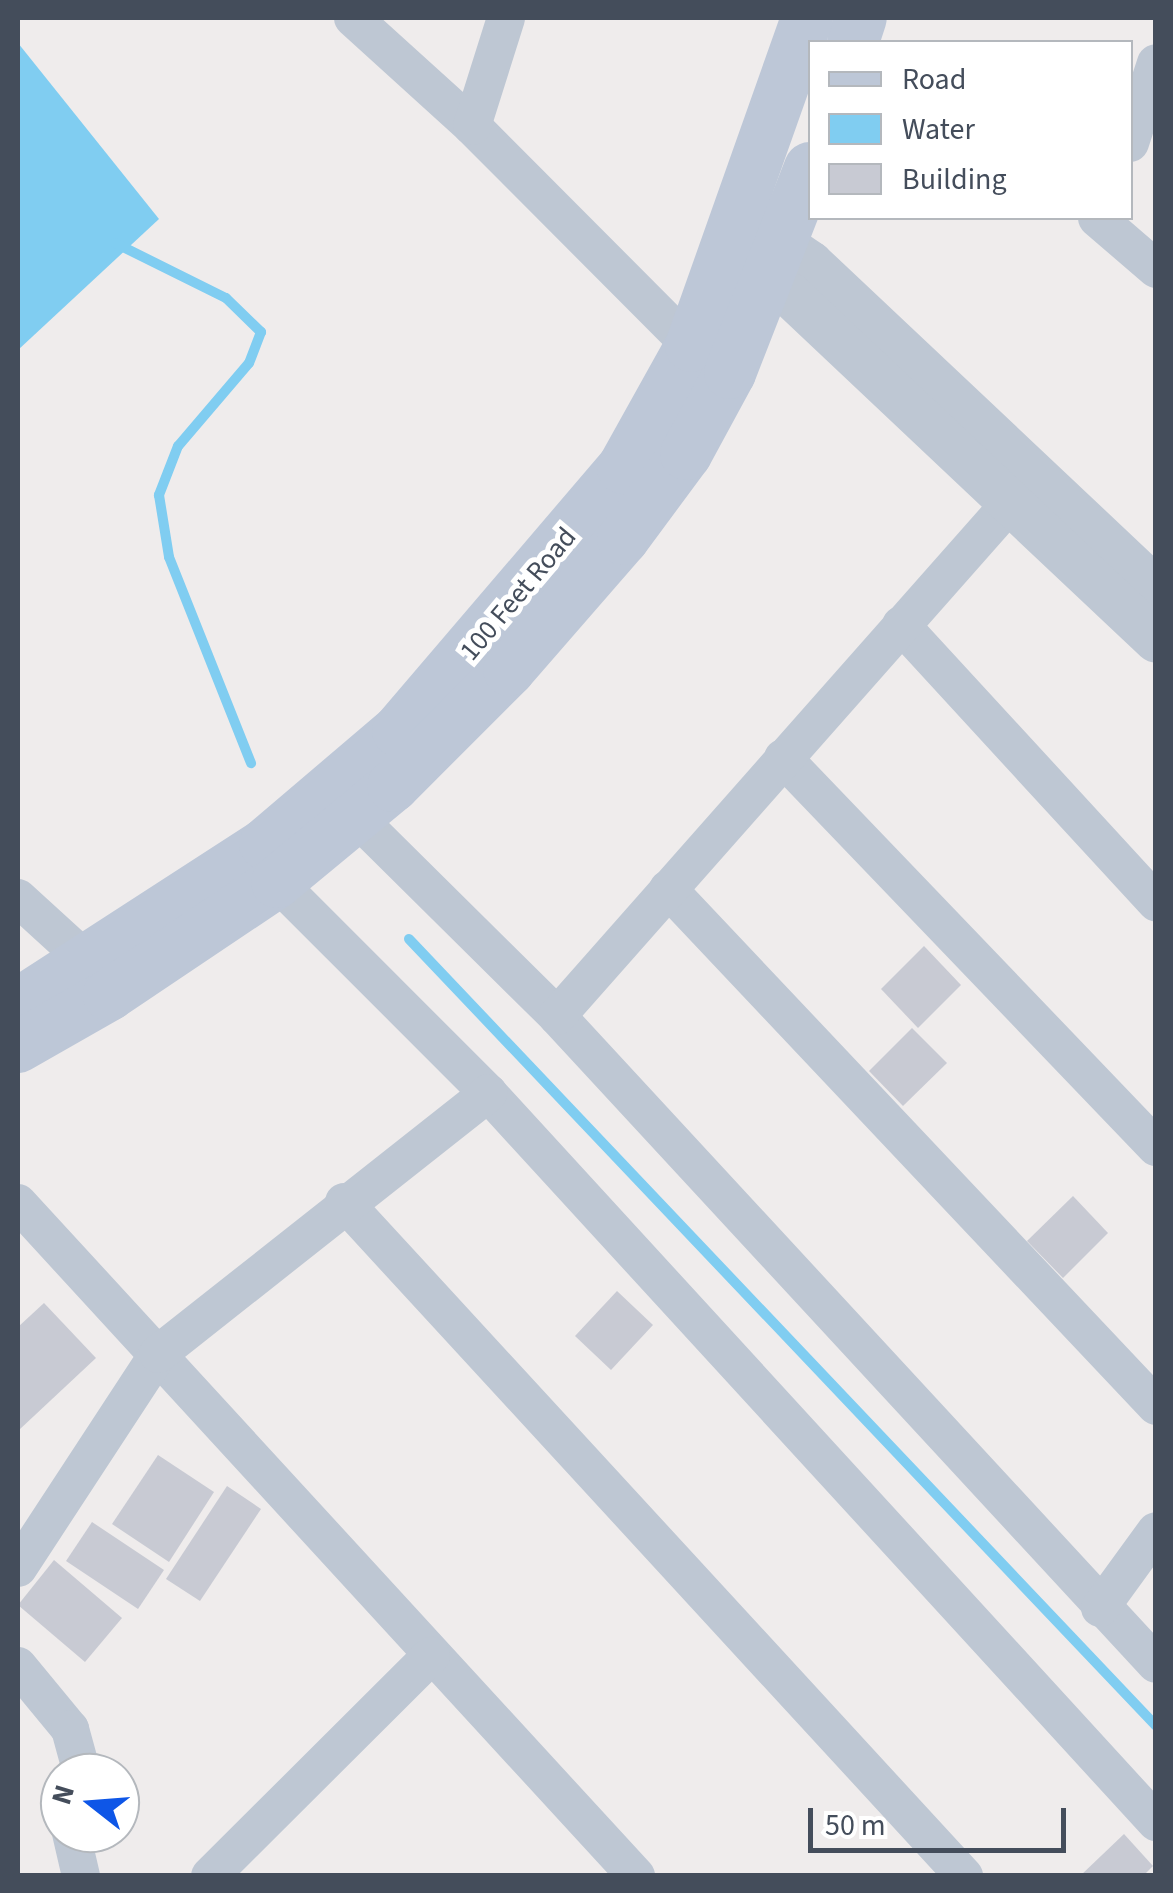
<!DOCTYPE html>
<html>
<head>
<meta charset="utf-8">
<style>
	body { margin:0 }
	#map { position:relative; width:1173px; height:1893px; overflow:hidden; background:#efecec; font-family:"Source Sans 3",sans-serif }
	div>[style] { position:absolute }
	.water>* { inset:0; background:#80cdf1 }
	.stream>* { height:10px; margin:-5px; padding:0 5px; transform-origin:5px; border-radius:5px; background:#80cdf1 }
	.building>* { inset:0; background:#c8cad3 }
	.minor>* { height:38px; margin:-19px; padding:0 19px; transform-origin:19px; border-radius:19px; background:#bec7d3 }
	.tertiary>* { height:45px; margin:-22.5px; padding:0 22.5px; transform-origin:22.5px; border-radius:22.5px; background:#bec7d3 }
	.secondary>* { height:52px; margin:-26px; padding:0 26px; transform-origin:26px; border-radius:26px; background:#bdc7d7 }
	span { translate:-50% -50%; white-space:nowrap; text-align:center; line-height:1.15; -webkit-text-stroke:10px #fff; paint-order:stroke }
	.street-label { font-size:28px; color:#444d5b }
	.frame { position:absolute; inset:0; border:20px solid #444d5b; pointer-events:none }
	.legend { position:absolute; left:808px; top:40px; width:325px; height:180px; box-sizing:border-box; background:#fff; border:2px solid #b4b8bd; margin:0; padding:12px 18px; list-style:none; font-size:30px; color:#444d5b }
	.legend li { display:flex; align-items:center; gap:20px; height:50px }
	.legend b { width:50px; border:2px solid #b4b8bd }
	.north { position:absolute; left:40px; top:1753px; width:100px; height:100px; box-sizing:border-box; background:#fff; border:2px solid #b4b8bd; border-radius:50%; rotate:287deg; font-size:28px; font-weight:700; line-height:40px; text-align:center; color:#444d5b }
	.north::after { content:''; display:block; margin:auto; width:35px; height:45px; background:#0e56e7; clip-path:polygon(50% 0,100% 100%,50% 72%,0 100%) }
	.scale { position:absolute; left:808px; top:1808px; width:258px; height:45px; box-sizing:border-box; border:5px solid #444d5b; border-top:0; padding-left:12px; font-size:30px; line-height:35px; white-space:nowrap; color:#444d5b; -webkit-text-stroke:8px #fff; paint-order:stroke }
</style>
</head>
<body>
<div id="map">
	<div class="water">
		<i style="clip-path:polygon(18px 43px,159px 219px,18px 350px)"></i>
	</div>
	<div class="stream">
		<i style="left:115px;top:243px;width:124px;rotate:26.4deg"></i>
		<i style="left:226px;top:298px;width:49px;rotate:44.2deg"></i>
		<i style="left:261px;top:332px;width:33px;rotate:111deg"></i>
		<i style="left:249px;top:363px;width:109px;rotate:130.5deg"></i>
		<i style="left:178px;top:446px;width:53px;rotate:111.2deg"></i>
		<i style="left:159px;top:495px;width:63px;rotate:80.8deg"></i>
		<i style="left:169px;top:557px;width:222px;rotate:68.3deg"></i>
		<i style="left:409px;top:939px;width:1085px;rotate:46.49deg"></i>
	</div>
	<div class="building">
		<i style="clip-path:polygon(924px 946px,961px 985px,918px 1028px,881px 989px)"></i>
		<i style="clip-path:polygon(912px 1028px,947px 1063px,903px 1106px,869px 1071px)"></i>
		<i style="clip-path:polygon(1073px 1196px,1108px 1233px,1063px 1278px,1027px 1241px)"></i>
		<i style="clip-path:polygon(617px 1291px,653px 1325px,611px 1370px,575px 1336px)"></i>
		<i style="clip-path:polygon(44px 1303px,96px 1358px,19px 1430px,18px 1327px)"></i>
		<i style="clip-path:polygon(158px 1455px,214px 1492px,169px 1562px,112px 1524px)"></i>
		<i style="clip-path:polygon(227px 1486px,261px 1509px,200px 1601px,166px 1579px)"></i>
		<i style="clip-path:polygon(92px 1522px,164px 1570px,138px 1609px,66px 1561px)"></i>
		<i style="clip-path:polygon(54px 1560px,122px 1618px,85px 1662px,18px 1605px)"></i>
		<i style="clip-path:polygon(1124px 1834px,1153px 1866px,1143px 1876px,1080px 1876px)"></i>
	</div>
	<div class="minor">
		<i style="left:353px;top:18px;width:161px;rotate:42.2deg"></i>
		<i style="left:472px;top:126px;width:310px;rotate:45.1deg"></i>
		<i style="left:472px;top:126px;width:113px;rotate:-72.5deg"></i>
		<i style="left:1130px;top:143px;width:84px;rotate:-72deg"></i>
		<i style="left:1097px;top:218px;width:78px;rotate:40.8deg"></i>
		<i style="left:901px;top:625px;width:377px;rotate:47.4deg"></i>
		<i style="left:783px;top:758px;width:539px;rotate:46.2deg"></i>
		<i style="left:356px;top:817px;width:283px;rotate:44.7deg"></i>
		<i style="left:557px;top:1016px;width:882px;rotate:47.25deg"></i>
		<i style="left:277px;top:882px;width:298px;rotate:45deg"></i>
		<i style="left:488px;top:1093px;width:989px;rotate:47.5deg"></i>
		<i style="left:668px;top:889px;width:711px;rotate:46.65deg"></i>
		<i style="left:18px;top:898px;width:95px;rotate:42.4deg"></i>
		<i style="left:557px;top:1016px;width:713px;rotate:-48.53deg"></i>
		<i style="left:344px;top:1202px;width:916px;rotate:47.39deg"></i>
		<i style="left:18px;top:1203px;width:914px;rotate:47.44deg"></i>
		<i style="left:18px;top:1568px;width:256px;rotate:-56.8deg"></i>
		<i style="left:158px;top:1354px;width:421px;rotate:-38.3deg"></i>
		<i style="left:1100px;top:1608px;width:95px;rotate:-54deg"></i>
		<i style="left:18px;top:1666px;width:82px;rotate:50.5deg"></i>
		<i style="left:70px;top:1729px;width:46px;rotate:74.7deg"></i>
		<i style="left:71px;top:1833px;width:44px;rotate:76.9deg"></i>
		<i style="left:210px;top:1876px;width:312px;rotate:-44.9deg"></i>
	</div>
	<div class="tertiary">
		<i style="left:754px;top:225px;width:68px;rotate:34.2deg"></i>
		<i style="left:810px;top:263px;width:475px;rotate:43.3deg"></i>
		<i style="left:741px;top:260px;width:59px;rotate:35.3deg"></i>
		<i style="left:789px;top:294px;width:504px;rotate:43.31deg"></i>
	</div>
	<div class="secondary">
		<i style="left:853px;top:42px;width:25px;rotate:-72deg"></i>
		<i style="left:18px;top:1004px;width:294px;rotate:-32.9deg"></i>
		<i style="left:265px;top:844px;width:175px;rotate:-40.4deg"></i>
		<i style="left:398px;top:731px;width:346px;rotate:-49.5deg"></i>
		<i style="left:623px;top:468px;width:140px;rotate:-60.9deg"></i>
		<i style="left:691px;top:346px;width:348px;rotate:-70.5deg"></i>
		<i style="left:18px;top:1047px;width:105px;rotate:-29.7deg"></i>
		<i style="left:109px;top:995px;width:202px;rotate:-33.9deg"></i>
		<i style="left:277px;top:882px;width:151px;rotate:-39.6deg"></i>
		<i style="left:393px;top:786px;width:164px;rotate:-45deg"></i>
		<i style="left:509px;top:670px;width:174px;rotate:-49deg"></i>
		<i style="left:623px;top:539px;width:106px;rotate:-53.5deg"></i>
		<i style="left:686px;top:454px;width:92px;rotate:-61.5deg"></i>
		<i style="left:730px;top:373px;width:220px;rotate:-68.7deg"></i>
	</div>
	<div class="street-label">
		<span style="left:518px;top:594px;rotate:-50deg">100 Feet Road</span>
	</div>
	<div class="frame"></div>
	<ul class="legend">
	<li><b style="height:12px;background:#bdc7d7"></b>Road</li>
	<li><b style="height:28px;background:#80cdf1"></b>Water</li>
	<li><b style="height:28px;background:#c8cad3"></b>Building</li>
	</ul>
	<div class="north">N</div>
	<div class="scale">50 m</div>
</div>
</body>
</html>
